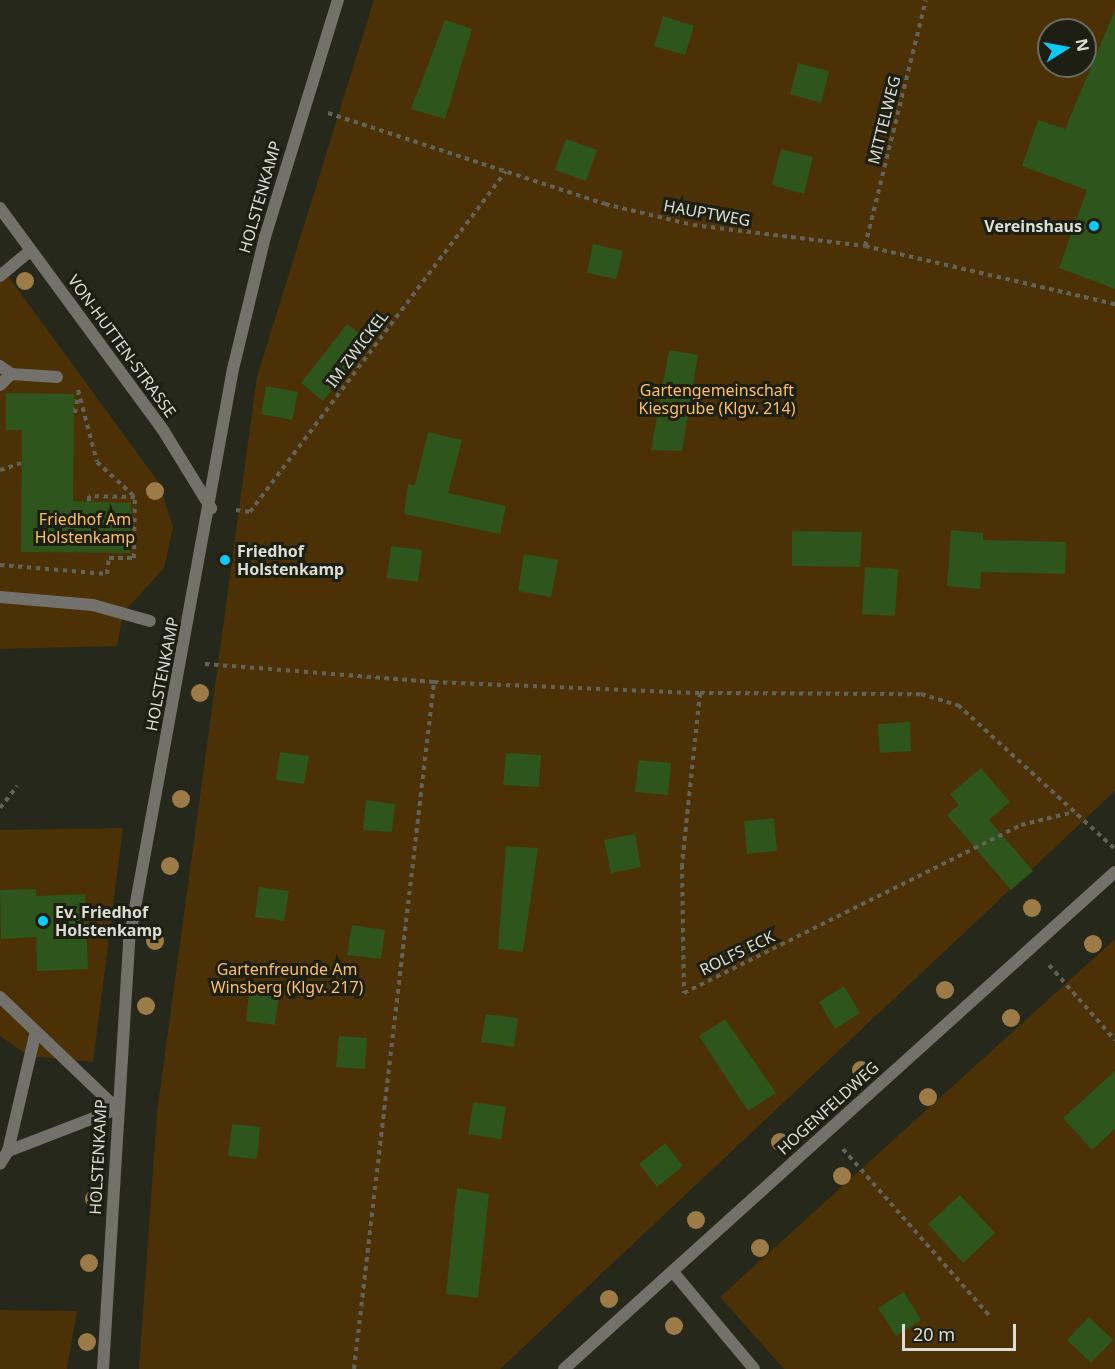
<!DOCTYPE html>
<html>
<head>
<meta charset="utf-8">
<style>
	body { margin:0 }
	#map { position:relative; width:1115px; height:1369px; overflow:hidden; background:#26281c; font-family:"Noto Sans",sans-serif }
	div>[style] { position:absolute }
	.green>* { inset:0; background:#4c3106 }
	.building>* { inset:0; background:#2d551c }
	.path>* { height:4px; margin-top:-2px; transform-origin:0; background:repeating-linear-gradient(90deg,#616358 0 4.5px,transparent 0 9px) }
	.lane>* { height:12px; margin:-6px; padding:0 6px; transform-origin:6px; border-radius:6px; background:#73716b }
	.street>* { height:12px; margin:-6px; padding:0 6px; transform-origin:6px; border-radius:6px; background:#73716b }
	.trees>* { width:18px; height:18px; margin:-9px; border-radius:50%; background:#9d7b46 }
	.dots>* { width:16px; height:16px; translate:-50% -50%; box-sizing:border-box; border:3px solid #1d1f12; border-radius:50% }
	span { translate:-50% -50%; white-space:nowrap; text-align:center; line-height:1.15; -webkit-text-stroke:6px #1d1f12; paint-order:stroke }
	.street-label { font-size:16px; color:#dcddd5 }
	.poi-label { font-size:16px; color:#dcddd5; font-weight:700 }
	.right { translate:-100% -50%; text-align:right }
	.left { translate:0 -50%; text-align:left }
	.park-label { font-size:16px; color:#febf68 }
	.north { position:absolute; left:1037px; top:18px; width:60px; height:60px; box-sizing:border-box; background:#1d1f12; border:2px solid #696b60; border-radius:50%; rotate:79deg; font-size:16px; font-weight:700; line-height:24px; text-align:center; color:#dcddd5 }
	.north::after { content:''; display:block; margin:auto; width:21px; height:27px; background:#0ecafa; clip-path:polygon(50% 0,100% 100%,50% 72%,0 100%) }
	.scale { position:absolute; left:902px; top:1324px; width:114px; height:27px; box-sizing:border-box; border:3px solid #dcddd5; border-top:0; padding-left:8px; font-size:18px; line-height:21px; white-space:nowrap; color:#dcddd5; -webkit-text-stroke:4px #1d1f12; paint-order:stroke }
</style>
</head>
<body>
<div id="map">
	<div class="green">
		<i style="clip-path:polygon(evenodd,374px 0,1115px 0,1115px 791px,500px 1369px,139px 1369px,157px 1113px,257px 377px,374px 0,1049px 30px,1085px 30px,1085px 66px,1049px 66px,1049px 30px)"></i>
		<i style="clip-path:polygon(0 265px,159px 483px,173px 527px,164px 568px,123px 613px,117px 646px,0 649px)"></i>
		<i style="clip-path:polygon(123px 828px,93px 1062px,29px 1056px,0 1036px,0 830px)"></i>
		<i style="clip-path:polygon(1115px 939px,1115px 1369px,784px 1369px,720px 1297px)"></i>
		<i style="clip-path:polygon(0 1310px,77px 1311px,67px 1369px,0 1369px)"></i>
	</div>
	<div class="building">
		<i style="clip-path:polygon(1115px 10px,1115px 289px,1059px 268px,1087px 190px,1022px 166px,1038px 120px,1065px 129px)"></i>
		<i style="clip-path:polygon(663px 16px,694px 26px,685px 55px,654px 46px)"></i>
		<i style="clip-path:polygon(445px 20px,472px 29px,445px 119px,411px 109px)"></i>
		<i style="clip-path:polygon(798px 63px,829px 71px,821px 103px,790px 94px)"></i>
		<i style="clip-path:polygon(566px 139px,597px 150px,586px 181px,555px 170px)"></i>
		<i style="clip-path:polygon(781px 149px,813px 157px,804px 194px,772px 185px)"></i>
		<i style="clip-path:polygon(593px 244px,623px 251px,616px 279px,587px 273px)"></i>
		<i style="clip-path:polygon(347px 324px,370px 341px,323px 401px,301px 383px)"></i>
		<i style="clip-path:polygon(669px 350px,698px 355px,682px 451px,651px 450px)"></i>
		<i style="clip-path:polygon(266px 386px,298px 392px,292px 420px,261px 414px)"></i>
		<i style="clip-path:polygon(6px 393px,74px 394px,73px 501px,131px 503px,130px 553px,21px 552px,22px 430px,6px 430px)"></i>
		<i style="clip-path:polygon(428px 432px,462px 440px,448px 493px,506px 506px,500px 534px,404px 514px,408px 484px,415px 485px)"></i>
		<i style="clip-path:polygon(951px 530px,983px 533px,983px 540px,1066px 542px,1065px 574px,981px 572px,980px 589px,947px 586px)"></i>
		<i style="clip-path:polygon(792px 531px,862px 532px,860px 567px,792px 566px)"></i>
		<i style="clip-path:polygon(391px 546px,422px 550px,418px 582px,387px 578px)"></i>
		<i style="clip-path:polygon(524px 554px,558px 560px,551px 597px,518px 591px)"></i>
		<i style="clip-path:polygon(865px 567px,898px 569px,895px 616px,862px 614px)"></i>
		<i style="clip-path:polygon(910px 722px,911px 751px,880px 753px,878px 724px)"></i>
		<i style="clip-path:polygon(280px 752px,309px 756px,304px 784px,276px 780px)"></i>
		<i style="clip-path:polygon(506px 753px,541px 755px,539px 787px,503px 785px)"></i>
		<i style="clip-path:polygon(639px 760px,671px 763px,668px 795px,635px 792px)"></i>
		<i style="clip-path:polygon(981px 768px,1010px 802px,989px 820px,1033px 871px,1011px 890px,947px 815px,959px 805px,950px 794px)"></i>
		<i style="clip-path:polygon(366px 800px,395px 804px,392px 832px,363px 830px)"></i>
		<i style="clip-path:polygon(774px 818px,777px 851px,747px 854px,744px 821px)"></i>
		<i style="clip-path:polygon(635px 834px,641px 867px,611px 873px,604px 840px)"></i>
		<i style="clip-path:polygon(506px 846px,538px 848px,523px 952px,498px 949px)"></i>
		<i style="clip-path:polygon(259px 887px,289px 891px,284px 921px,255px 917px)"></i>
		<i style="clip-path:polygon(36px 889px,36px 896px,85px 894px,88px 969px,37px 971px,36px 937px,1px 939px,0 890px)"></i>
		<i style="clip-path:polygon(352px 925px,385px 930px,381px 959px,347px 955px)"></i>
		<i style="clip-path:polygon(844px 986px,860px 1013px,835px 1029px,819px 1002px)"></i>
		<i style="clip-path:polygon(249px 991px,279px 994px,275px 1025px,246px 1021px)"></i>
		<i style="clip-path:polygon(486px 1014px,518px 1018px,514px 1047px,481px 1042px)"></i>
		<i style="clip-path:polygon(725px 1019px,776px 1093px,748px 1111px,699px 1036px)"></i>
		<i style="clip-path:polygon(339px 1036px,367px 1038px,365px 1069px,336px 1067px)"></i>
		<i style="clip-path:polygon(1115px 1071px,1115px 1129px,1092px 1150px,1063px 1118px)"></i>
		<i style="clip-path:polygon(473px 1102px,506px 1107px,501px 1139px,468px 1134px)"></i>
		<i style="clip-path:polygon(232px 1124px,260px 1127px,257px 1159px,228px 1156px)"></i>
		<i style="clip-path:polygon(665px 1143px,683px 1166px,657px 1187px,639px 1164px)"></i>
		<i style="clip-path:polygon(457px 1188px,489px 1194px,478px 1298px,446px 1294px)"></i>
		<i style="clip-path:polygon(960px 1195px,995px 1233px,963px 1263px,928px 1224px)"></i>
		<i style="clip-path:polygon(904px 1292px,921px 1320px,896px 1336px,878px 1308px)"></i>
		<i style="clip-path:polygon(1089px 1317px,1113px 1340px,1091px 1363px,1067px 1340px)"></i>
	</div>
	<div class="path">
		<i style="left:328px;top:113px;width:292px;rotate:18.2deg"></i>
		<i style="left:605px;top:204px;width:90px;rotate:13.4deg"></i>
		<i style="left:693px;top:225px;width:173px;rotate:7deg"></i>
		<i style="left:865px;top:246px;width:257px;rotate:13.1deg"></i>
		<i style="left:865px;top:246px;width:253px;rotate:-76.1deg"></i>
		<i style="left:78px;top:390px;width:74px;rotate:75.2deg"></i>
		<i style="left:97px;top:462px;width:52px;rotate:42.6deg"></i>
		<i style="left:75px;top:413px;width:19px;rotate:-81deg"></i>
		<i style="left:0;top:470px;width:22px;rotate:-18deg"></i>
		<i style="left:236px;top:510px;width:14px;rotate:8deg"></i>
		<i style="left:250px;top:512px;width:426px;rotate:-53.1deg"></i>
		<i style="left:0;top:565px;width:107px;rotate:4.8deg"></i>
		<i style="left:107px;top:574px;width:16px;rotate:-83deg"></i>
		<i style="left:109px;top:558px;width:25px"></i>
		<i style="left:134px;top:558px;width:61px;rotate:-89.1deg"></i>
		<i style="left:135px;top:497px;width:46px;rotate:-178.8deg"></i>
		<i style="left:89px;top:496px;width:6px;rotate:90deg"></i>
		<i style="left:205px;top:664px;width:230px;rotate:4.5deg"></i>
		<i style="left:434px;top:682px;width:266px;rotate:2.4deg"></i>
		<i style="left:700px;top:693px;width:221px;rotate:0.3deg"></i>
		<i style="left:921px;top:694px;width:39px;rotate:17deg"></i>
		<i style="left:958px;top:705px;width:212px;rotate:42.5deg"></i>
		<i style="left:700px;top:693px;width:173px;rotate:96deg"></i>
		<i style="left:682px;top:865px;width:128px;rotate:89.1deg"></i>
		<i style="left:684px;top:993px;width:377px;rotate:-26.5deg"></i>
		<i style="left:1021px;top:825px;width:55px;rotate:-13.8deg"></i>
		<i style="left:0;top:808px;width:28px;rotate:-52deg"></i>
		<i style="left:1049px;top:965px;width:100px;rotate:48.7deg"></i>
		<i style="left:843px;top:1149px;width:221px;rotate:48.7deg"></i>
		<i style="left:354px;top:1369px;width:692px;rotate:-83.36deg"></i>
	</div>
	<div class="lane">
		<i style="left:0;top:276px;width:40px;rotate:-40deg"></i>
		<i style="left:0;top:366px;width:14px;rotate:36deg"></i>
		<i style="left:0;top:385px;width:16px;rotate:-45deg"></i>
		<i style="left:11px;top:374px;width:46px;rotate:3.7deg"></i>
		<i style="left:0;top:597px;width:93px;rotate:4.9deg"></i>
		<i style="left:93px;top:605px;width:59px;rotate:15.7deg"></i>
		<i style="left:0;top:997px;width:162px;rotate:43.7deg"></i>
		<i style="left:117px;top:1109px;width:117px;rotate:158.9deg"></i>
		<i style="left:8px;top:1151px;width:15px;rotate:122deg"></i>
		<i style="left:8px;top:1151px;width:119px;rotate:-76.9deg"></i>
		<i style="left:673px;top:1272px;width:126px;rotate:50.1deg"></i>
	</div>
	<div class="street">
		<i style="left:0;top:208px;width:275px;rotate:53.7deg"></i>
		<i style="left:163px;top:430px;width:92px;rotate:58.4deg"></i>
		<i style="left:103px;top:1369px;width:429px;rotate:-86.5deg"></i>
		<i style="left:129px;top:941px;width:581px;rotate:-79.7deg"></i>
		<i style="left:233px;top:369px;width:136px;rotate:-76.4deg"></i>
		<i style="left:265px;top:237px;width:248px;rotate:-72.9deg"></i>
		<i style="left:564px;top:1369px;width:742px;rotate:-42.05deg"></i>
	</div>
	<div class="trees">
		<i style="left:25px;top:281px"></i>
		<i style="left:155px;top:491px"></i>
		<i style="left:200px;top:693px"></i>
		<i style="left:181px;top:799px"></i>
		<i style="left:170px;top:866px"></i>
		<i style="left:1032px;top:908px"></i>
		<i style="left:155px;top:941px"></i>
		<i style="left:1093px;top:944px"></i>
		<i style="left:945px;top:990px"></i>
		<i style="left:146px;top:1006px"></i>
		<i style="left:1011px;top:1018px"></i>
		<i style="left:861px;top:1070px"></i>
		<i style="left:928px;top:1097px"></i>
		<i style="left:780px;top:1142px"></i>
		<i style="left:842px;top:1176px"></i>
		<i style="left:94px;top:1199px"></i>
		<i style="left:696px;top:1220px"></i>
		<i style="left:760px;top:1248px"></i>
		<i style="left:89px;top:1263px"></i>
		<i style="left:609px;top:1299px"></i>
		<i style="left:674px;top:1326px"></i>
		<i style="left:87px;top:1342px"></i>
	</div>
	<div class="dots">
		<i style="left:1094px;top:226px;background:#0ecafa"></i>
		<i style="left:225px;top:560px;background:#0ecafa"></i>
		<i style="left:43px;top:921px;background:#0ecafa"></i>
	</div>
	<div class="street-label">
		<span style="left:884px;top:120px;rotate:-76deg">MITTELWEG</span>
		<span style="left:260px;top:197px;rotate:-74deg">HOLSTENKAMP</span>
		<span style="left:707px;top:213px;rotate:10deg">HAUPTWEG</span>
		<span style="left:122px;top:346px;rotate:54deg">VON-HUTTEN-STRASSE</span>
		<span style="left:357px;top:349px;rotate:-53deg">IM ZWICKEL</span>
		<span style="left:162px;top:674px;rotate:-79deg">HOLSTENKAMP</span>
		<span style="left:737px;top:953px;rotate:-26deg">ROLFS ECK</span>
		<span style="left:828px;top:1108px;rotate:-42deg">HOGENFELDWEG</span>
		<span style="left:98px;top:1157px;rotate:-87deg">HOLSTENKAMP</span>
	</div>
	<div class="poi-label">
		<span class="right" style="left:1082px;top:226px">Vereinshaus</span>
		<span class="left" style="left:237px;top:560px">Friedhof<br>Holstenkamp</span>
		<span class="left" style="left:55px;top:921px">Ev. Friedhof<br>Holstenkamp</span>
	</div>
	<div class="park-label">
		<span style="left:717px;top:399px">Gartengemeinschaft<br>Kiesgrube (Klgv. 214)</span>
		<span style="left:85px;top:528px">Friedhof Am<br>Holstenkamp</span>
		<span style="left:287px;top:978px">Gartenfreunde Am<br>Winsberg (Klgv. 217)</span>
	</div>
	<div class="north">N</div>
	<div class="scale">20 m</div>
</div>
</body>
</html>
